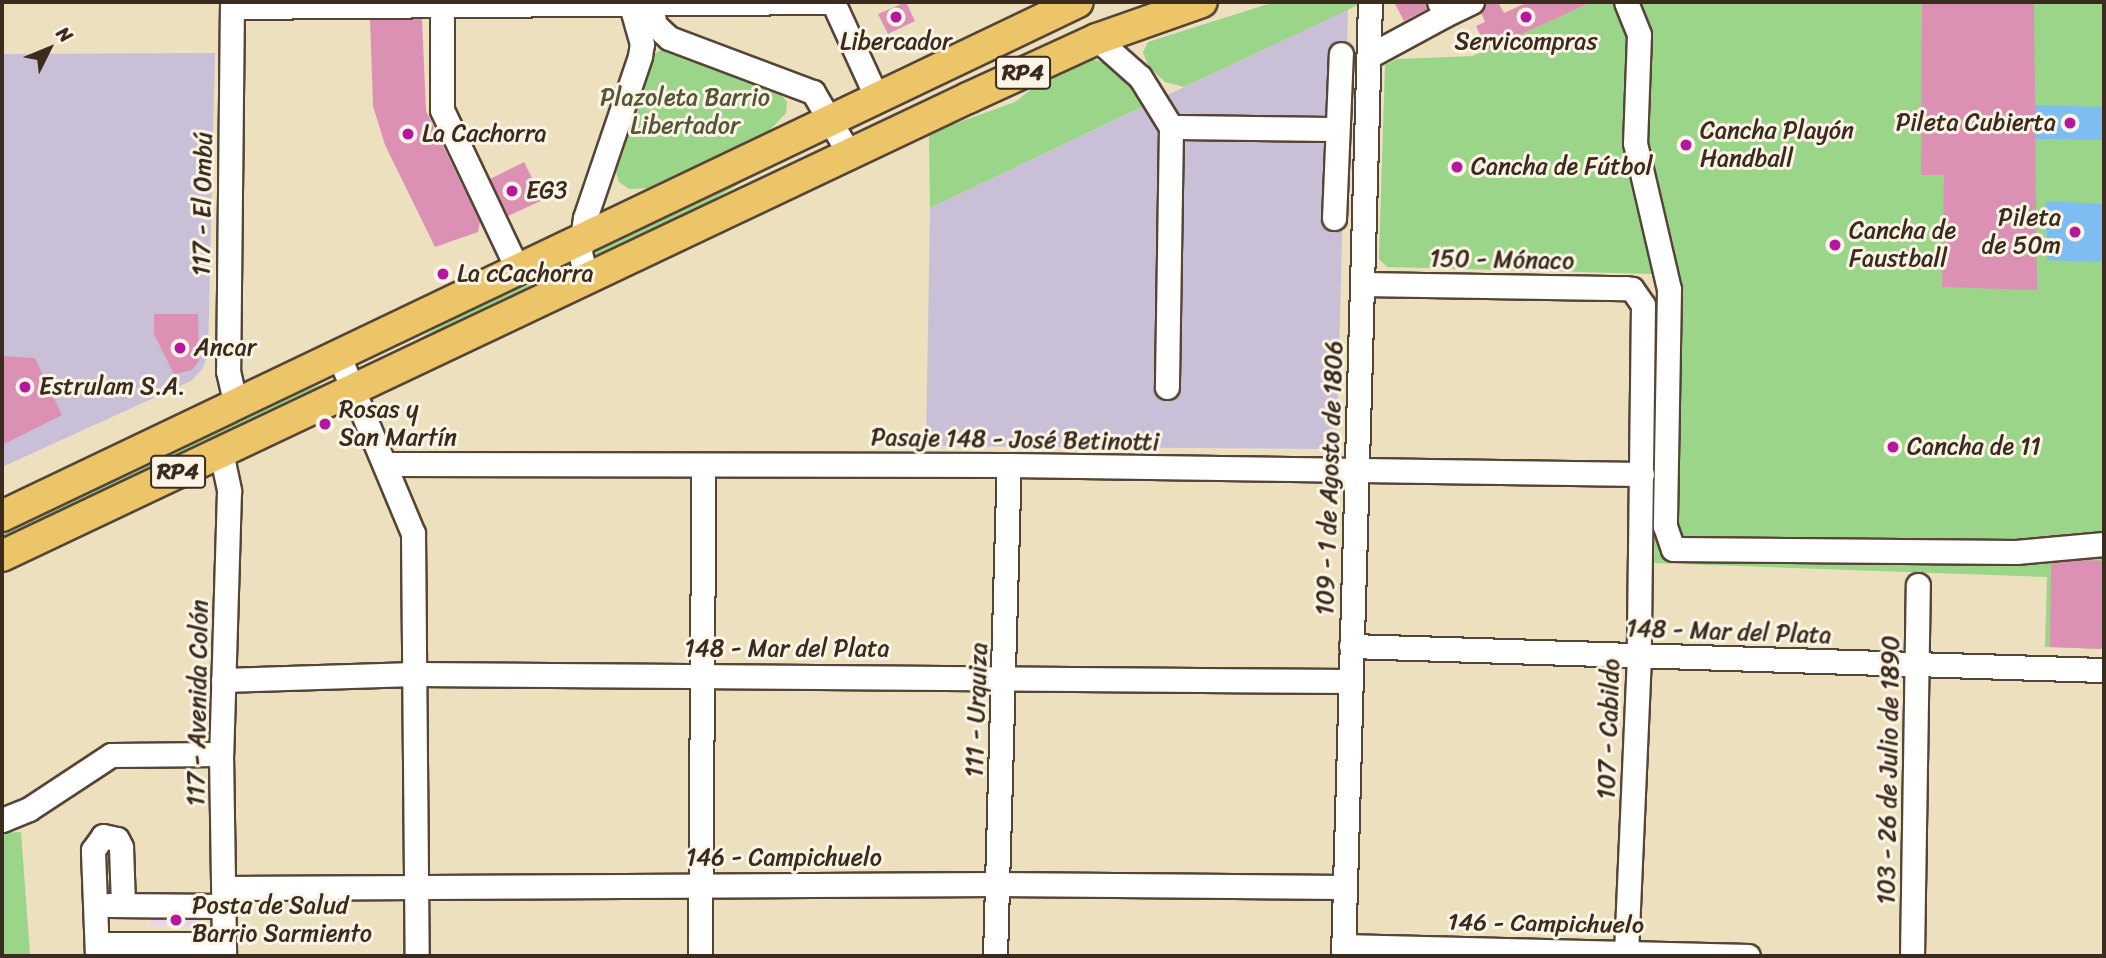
<!DOCTYPE html>
<html>
<head>
<meta charset="utf-8">
<style>
	body { margin:0 }
	#map { position:relative; width:2106px; height:958px; overflow:hidden; background:#ede0bf; font-family:Sriracha,sans-serif }
	div>[style] { position:absolute }
	.built>* { inset:0; background:#e8d2ee }
	.industrial>* { inset:0; background:#c9bfd7 }
	.green>* { inset:0; background:#9bd589 }
	.water>* { inset:0; background:#7dbdf2 }
	.building>* { inset:0; background:#dc91b4 }
	.roads { filter:drop-shadow(2px 0 #564536) drop-shadow(-2px 0 #564536) drop-shadow(0 2px #564536) drop-shadow(0 -2px #564536) }
	.minor>* { height:23px; margin:-11.5px; padding:0 11.5px; transform-origin:11.5px; border-radius:11.5px; background:#fff }
	.major>* { height:30px; margin:-15px; padding:0 15px; transform-origin:15px; border-radius:15px; background:#edc569 }
	.dots>* { width:19px; height:19px; translate:-50% -50%; box-sizing:border-box; border:4px solid #fcf5e5; border-radius:50% }
	span { translate:-50% -50%; white-space:nowrap; text-align:center; line-height:1.15; -webkit-text-stroke:6px #fcf5e5; paint-order:stroke }
	.shield-label span { padding:2px 5px; background:#fcf5e5; border:2px solid; border-radius:5px; -webkit-text-stroke-width:0 }
	.shield-label { font-size:23px; color:#3b2a1e; font-weight:700 }
	.poi-label { font-size:24px; color:#3b2a1e }
	.right { translate:-100% -50%; text-align:right }
	.left { translate:0 -50%; text-align:left }
	.park-label { font-size:24px; color:#535539 }
	.street-label { font-size:24px; color:#3b2a1e }
	.frame { position:absolute; inset:0; border:4px solid #3b2a1e; pointer-events:none }
	.north { position:absolute; left:14px; top:14px; width:70px; height:70px; -webkit-text-stroke:5px #fcf5e5; paint-order:stroke; rotate:47deg; font-size:19px; font-weight:700; line-height:28px; text-align:center; color:#3b2a1e }
	.north::after { content:''; display:block; margin:auto; width:24px; height:32px; background:#3b2a1e; clip-path:polygon(50% 0,100% 100%,50% 72%,0 100%) }
</style>
</head>
<body>
<div id="map">
	<div class="built">
		<i style="clip-path:polygon(151px 912px,202px 914px,202px 927px,150px 926px)"></i>
	</div>
	<div class="industrial">
		<i style="clip-path:polygon(1348px 9px,1337px 432px,1323px 432px,1324px 449px,926px 446px,930px 208px)"></i>
		<i style="clip-path:polygon(215px 53px,208px 353px,203px 368px,191px 381px,2px 467px,2px 54px)"></i>
	</div>
	<div class="green">
		<i style="clip-path:polygon(1274px 2px,1360px 4px,1184px 87px,1165px 82px,1148px 66px,1143px 52px,1148px 42px)"></i>
		<i style="clip-path:polygon(1592px 2px,2104px 2px,2104px 649px,2045px 647px,2047px 577px,1654px 563px,1663px 285px,1653px 274px,1387px 267px,1379px 259px,1385px 65px,1397px 59px,1473px 56px)"></i>
		<i style="clip-path:polygon(665px 48px,775px 88px,787px 102px,786px 113px,767px 133px,650px 188px,629px 189px,619px 182px,613px 162px,648px 57px)"></i>
		<i style="clip-path:polygon(1089px 58px,1117px 67px,1152px 102px,930px 208px,929px 133px,1015px 102px,1066px 62px)"></i>
		<i style="clip-path:polygon(782px 159px,654px 234px,590px 264px,589px 252px)"></i>
		<i style="clip-path:polygon(558px 267px,564px 268px,561px 277px,397px 356px,397px 352px,467px 310px)"></i>
		<i style="clip-path:polygon(319px 385px,324px 386px,2px 542px,2px 530px,252px 411px)"></i>
		<i style="clip-path:polygon(21px 832px,30px 954px,2px 956px,2px 833px)"></i>
	</div>
	<div class="water">
		<i style="clip-path:polygon(2035px 105px,2104px 107px,2104px 140px,2035px 139px)"></i>
		<i style="clip-path:polygon(2046px 201px,2104px 204px,2104px 262px,2047px 260px)"></i>
	</div>
	<div class="building">
		<i style="clip-path:polygon(906px 2px,915px 21px,888px 34px,878px 14px)"></i>
		<i style="clip-path:polygon(1394px 2px,1425px 2px,1427px 9px,1404px 21px)"></i>
		<i style="clip-path:polygon(1486px 2px,1498px 2px,1504px 13px,1528px 2px,1592px 2px,1487px 50px,1476px 26px,1485px 22px,1481px 12px)"></i>
		<i style="clip-path:polygon(1922px 2px,2034px 4px,2037px 290px,1942px 287px,1944px 175px,1921px 175px)"></i>
		<i style="clip-path:polygon(422px 19px,426px 111px,480px 222px,478px 232px,435px 247px,385px 145px,373px 106px,370px 20px)"></i>
		<i style="clip-path:polygon(524px 162px,543px 200px,508px 216px,490px 179px)"></i>
		<i style="clip-path:polygon(154px 314px,198px 314px,199px 361px,192px 370px,174px 374px,154px 334px)"></i>
		<i style="clip-path:polygon(2px 356px,35px 358px,62px 415px,2px 445px)"></i>
		<i style="clip-path:polygon(2085px 560px,2104px 561px,2104px 649px,2050px 647px,2051px 563px)"></i>
	</div>
	<div class="roads">
		<div class="minor">
			<i style="left:232px;top:2px;width:369px;rotate:90.6deg"></i>
			<i style="left:228px;top:371px;width:35px;rotate:77deg"></i>
			<i style="left:442px;top:2px;width:108px;rotate:90deg"></i>
			<i style="left:442px;top:110px;width:175px;rotate:64.6deg"></i>
			<i style="left:650px;top:2px;width:24px;rotate:78deg"></i>
			<i style="left:655px;top:25px;width:19px;rotate:43deg"></i>
			<i style="left:669px;top:38px;width:154px;rotate:20.6deg"></i>
			<i style="left:813px;top:92px;width:73px;rotate:59.6deg"></i>
			<i style="left:833px;top:2px;width:103px;rotate:65.4deg"></i>
			<i style="left:1439px;top:2px;width:14px;rotate:65deg"></i>
			<i style="left:1445px;top:15px;width:30px;rotate:-26deg"></i>
			<i style="left:1626px;top:2px;width:35px;rotate:68deg"></i>
			<i style="left:1639px;top:35px;width:108px;rotate:92.1deg"></i>
			<i style="left:1635px;top:143px;width:150px;rotate:76.9deg"></i>
			<i style="left:1669px;top:289px;width:237px;rotate:91deg"></i>
			<i style="left:1665px;top:526px;width:24px;rotate:71deg"></i>
			<i style="left:1673px;top:549px;width:343px;rotate:0.5deg"></i>
			<i style="left:2016px;top:552px;width:88px;rotate:-5.2deg"></i>
			<i style="left:232px;top:7px;width:601px;rotate:-0.48deg"></i>
			<i style="left:1097px;top:39px;width:57px;rotate:41.5deg"></i>
			<i style="left:1140px;top:77px;width:59px;rotate:58.2deg"></i>
			<i style="left:1171px;top:127px;width:260px;rotate:90.9deg"></i>
			<i style="left:1369px;top:56px;width:86px;rotate:-28.3deg"></i>
			<i style="left:1171px;top:127px;width:166px;rotate:0.7deg"></i>
			<i style="left:1334px;top:218px;width:164px;rotate:-87.6deg"></i>
			<i style="left:587px;top:279px;width:27px;rotate:-105deg"></i>
			<i style="left:580px;top:253px;width:35px;rotate:-82deg"></i>
			<i style="left:585px;top:218px;width:171px;rotate:-71.2deg"></i>
			<i style="left:640px;top:56px;width:12px;rotate:-81deg"></i>
			<i style="left:642px;top:44px;width:44px;rotate:-105.9deg"></i>
			<i style="left:1362px;top:284px;width:263px;rotate:0.9deg"></i>
			<i style="left:1625px;top:288px;width:7px;rotate:8deg"></i>
			<i style="left:1632px;top:289px;width:19px;rotate:55deg"></i>
			<i style="left:1643px;top:305px;width:351px;rotate:90.7deg"></i>
			<i style="left:1639px;top:656px;width:300px;rotate:92.5deg"></i>
			<i style="left:338px;top:354px;width:194px;rotate:67.3deg"></i>
			<i style="left:413px;top:533px;width:423px;rotate:89.5deg"></i>
			<i style="left:221px;top:452px;width:40px;rotate:78deg"></i>
			<i style="left:229px;top:491px;width:263px;rotate:91.7deg"></i>
			<i style="left:221px;top:754px;width:202px;rotate:89.1deg"></i>
			<i style="left:387px;top:464px;width:622px;rotate:0.09deg"></i>
			<i style="left:1009px;top:465px;width:633px;rotate:0.81deg"></i>
			<i style="left:1351px;top:646px;width:753px;rotate:1.83deg"></i>
			<i style="left:223px;top:680px;width:191px;rotate:-1.8deg"></i>
			<i style="left:414px;top:674px;width:936px;rotate:0.43deg"></i>
			<i style="left:2px;top:820px;width:29px;rotate:-22deg"></i>
			<i style="left:29px;top:809px;width:98px;rotate:-33.4deg"></i>
			<i style="left:111px;top:755px;width:110px;rotate:-0.5deg"></i>
			<i style="left:224px;top:888px;width:773px;rotate:-0.3deg"></i>
			<i style="left:997px;top:884px;width:347px;rotate:0.5deg"></i>
			<i style="left:109px;top:905px;width:115px;rotate:0.5deg"></i>
			<i style="left:97px;top:944px;width:127px"></i>
			<i style="left:1343px;top:946px;width:405px;rotate:1.4deg"></i>
			<i style="left:97px;top:956px;width:106px;rotate:-92.2deg"></i>
			<i style="left:93px;top:850px;width:17px;rotate:-54deg"></i>
			<i style="left:103px;top:836px;width:14px;rotate:12deg"></i>
			<i style="left:117px;top:839px;width:9px;rotate:63deg"></i>
			<i style="left:121px;top:847px;width:58px;rotate:88deg"></i>
			<i style="left:700px;top:956px;width:491px;rotate:-89.6deg"></i>
			<i style="left:995px;top:956px;width:491px;rotate:-88.4deg"></i>
			<i style="left:1343px;top:956px;width:954px;rotate:-88.38deg"></i>
			<i style="left:1912px;top:956px;width:371px;rotate:-89.1deg"></i>
		</div>
		<div class="major">
			<i style="left:2px;top:516px;width:1192px;rotate:-25.53deg"></i>
			<i style="left:2px;top:556px;width:1069px;rotate:-25.37deg"></i>
			<i style="left:968px;top:98px;width:142px;rotate:-24.6deg"></i>
			<i style="left:1097px;top:39px;width:111px;rotate:-19.4deg"></i>
		</div>
	</div>
	<div class="dots">
		<i style="left:896px;top:17px;background:#b5179e"></i>
		<i style="left:1526px;top:17px;background:#b5179e"></i>
		<i style="left:2070px;top:123px;background:#b5179e"></i>
		<i style="left:408px;top:134px;background:#b5179e"></i>
		<i style="left:1686px;top:145px;background:#b5179e"></i>
		<i style="left:1457px;top:167px;background:#b5179e"></i>
		<i style="left:512px;top:191px;background:#b5179e"></i>
		<i style="left:2075px;top:232px;background:#b5179e"></i>
		<i style="left:1835px;top:245px;background:#b5179e"></i>
		<i style="left:443px;top:274px;background:#b5179e"></i>
		<i style="left:180px;top:348px;background:#b5179e"></i>
		<i style="left:25px;top:387px;background:#b5179e"></i>
		<i style="left:325px;top:424px;background:#b5179e"></i>
		<i style="left:1893px;top:447px;background:#b5179e"></i>
		<i style="left:176px;top:920px;background:#b5179e"></i>
	</div>
	<div class="shield-label">
		<span style="left:1023px;top:73px">RP4</span>
		<span style="left:178px;top:472px">RP4</span>
	</div>
	<div class="poi-label">
		<span style="left:896px;top:42px">Libercador</span>
		<span style="left:1526px;top:42px">Servicompras</span>
		<span class="right" style="left:2056px;top:123px">Pileta Cubierta</span>
		<span class="left" style="left:1700px;top:145px">Cancha Playón<br>Handball</span>
		<span class="left" style="left:422px;top:134px">La Cachorra</span>
		<span class="left" style="left:1471px;top:167px">Cancha de Fútbol</span>
		<span class="left" style="left:526px;top:191px">EG3</span>
		<span class="right" style="left:2061px;top:232px">Pileta<br>de 50m</span>
		<span class="left" style="left:1849px;top:245px">Cancha de<br>Faustball</span>
		<span class="left" style="left:457px;top:274px">La cCachorra</span>
		<span class="left" style="left:194px;top:348px">Ancar</span>
		<span class="left" style="left:39px;top:387px">Estrulam S.A.</span>
		<span class="left" style="left:339px;top:424px">Rosas y<br>San Martín</span>
		<span class="left" style="left:1907px;top:447px">Cancha de 11</span>
		<span class="left" style="left:192px;top:920px">Posta de Salud<br>Barrio Sarmiento</span>
	</div>
	<div class="park-label">
		<span style="left:685px;top:112px">Plazoleta Barrio<br>Libertador</span>
	</div>
	<div class="street-label">
		<span style="left:203px;top:204px;rotate:-89deg">117 - El Ombú</span>
		<span style="left:1502px;top:260px;rotate:1deg">150 - Mónaco</span>
		<span style="left:1015px;top:440px;rotate:1deg">Pasaje 148 - José Betinotti</span>
		<span style="left:1330px;top:478px;rotate:-88deg">109 - 1 de Agosto de 1806</span>
		<span style="left:1729px;top:632px;rotate:2deg">148 - Mar del Plata</span>
		<span style="left:787px;top:649px">148 - Mar del Plata</span>
		<span style="left:198px;top:703px;rotate:-89deg">117 - Avenida Colón</span>
		<span style="left:977px;top:710px;rotate:-88deg">111 - Urquiza</span>
		<span style="left:1609px;top:729px;rotate:-88deg">107 - Cabildo</span>
		<span style="left:1889px;top:770px;rotate:-89deg">103 - 26 de Julio de 1890</span>
		<span style="left:784px;top:858px">146 - Campichuelo</span>
		<span style="left:1546px;top:924px;rotate:1deg">146 - Campichuelo</span>
	</div>
	<div class="frame"></div>
	<div class="north">N</div>
</div>
</body>
</html>
